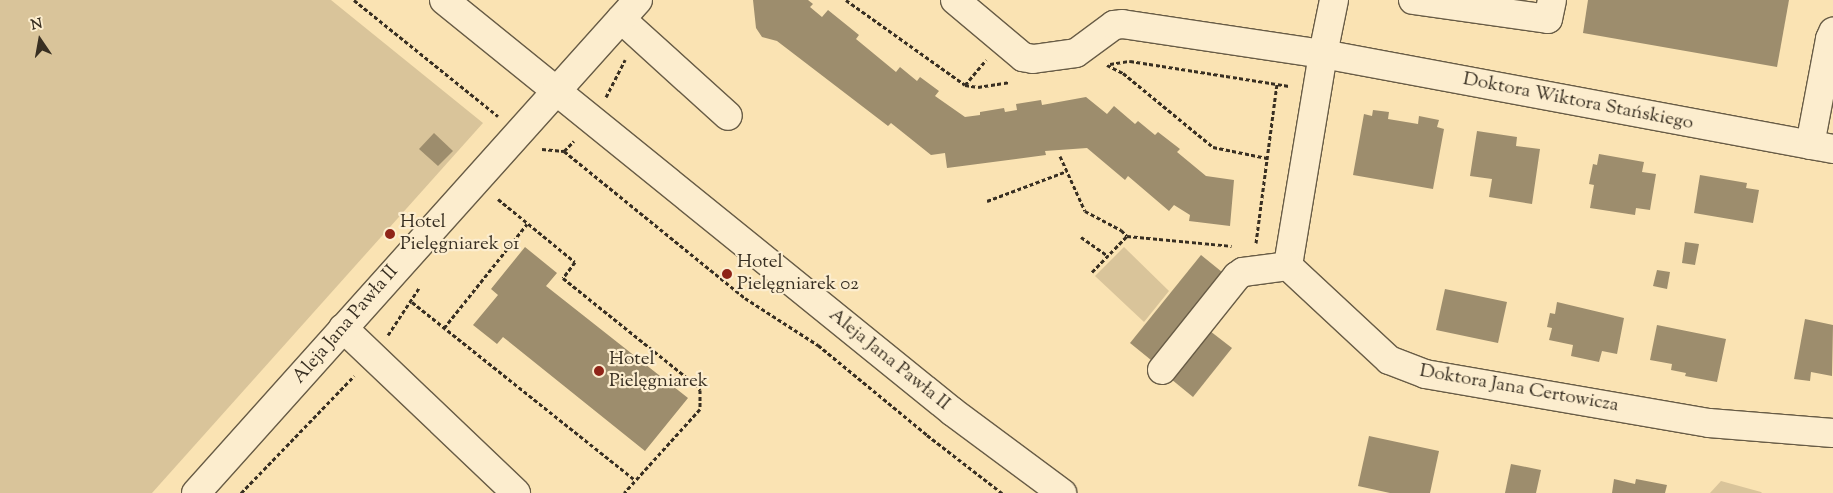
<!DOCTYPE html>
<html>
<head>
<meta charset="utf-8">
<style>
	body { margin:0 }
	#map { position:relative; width:1833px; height:493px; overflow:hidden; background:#fae3b3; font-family:"Sorts Mill Goudy",serif }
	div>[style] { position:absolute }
	.green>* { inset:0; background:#d9c49a }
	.building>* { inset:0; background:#9d8d6d }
	.path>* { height:3px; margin-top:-1.5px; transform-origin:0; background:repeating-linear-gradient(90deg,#382f22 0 4px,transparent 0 6.5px) }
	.roads { filter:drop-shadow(1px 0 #685c46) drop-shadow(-1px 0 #685c46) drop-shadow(0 1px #685c46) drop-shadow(0 -1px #685c46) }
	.minor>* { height:28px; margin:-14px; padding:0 14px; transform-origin:14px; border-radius:14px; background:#fcedce }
	.dots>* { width:14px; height:14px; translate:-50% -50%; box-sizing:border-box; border:2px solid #fcedce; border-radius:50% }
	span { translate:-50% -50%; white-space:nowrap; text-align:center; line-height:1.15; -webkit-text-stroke:4.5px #fcedce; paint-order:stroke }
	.street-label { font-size:19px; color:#382f22 }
	.poi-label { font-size:19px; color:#382f22 }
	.left { translate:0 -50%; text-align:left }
	.north { position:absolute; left:15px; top:15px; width:50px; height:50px; -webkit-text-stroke:4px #fcedce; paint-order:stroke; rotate:348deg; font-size:14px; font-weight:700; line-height:20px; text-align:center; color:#382f22 }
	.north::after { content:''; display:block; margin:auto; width:18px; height:22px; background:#382f22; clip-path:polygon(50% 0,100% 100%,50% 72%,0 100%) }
</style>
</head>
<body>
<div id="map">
	<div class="green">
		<i style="clip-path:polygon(0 0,331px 0,483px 123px,152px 493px,0 493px)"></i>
		<i style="clip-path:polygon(1124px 247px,1169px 291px,1144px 322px,1095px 276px)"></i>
		<i style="clip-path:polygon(1721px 481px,1761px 492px,1762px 493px,1710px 493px)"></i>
	</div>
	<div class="building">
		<i style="clip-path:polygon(753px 0,808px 0,813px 4px,810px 7px,822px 17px,828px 10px,859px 35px,856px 39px,896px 72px,900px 67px,917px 81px,920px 77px,939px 91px,935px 96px,965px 117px,980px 115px,980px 112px,1004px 108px,1005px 112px,1017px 110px,1016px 104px,1041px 100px,1042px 105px,1086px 97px,1107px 114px,1114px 106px,1135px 124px,1138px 121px,1155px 135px,1158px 132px,1180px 149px,1177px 152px,1206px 176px,1234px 180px,1230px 226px,1189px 221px,1190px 215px,1174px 205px,1169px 211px,1128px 176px,1125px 180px,1087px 148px,1045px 151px,1046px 155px,947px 168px,945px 153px,931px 155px,891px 123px,888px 126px,777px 41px,762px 37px,756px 28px)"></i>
		<i style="clip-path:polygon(1588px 0,1789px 0,1777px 67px,1583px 33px)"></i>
		<i style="clip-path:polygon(1373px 110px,1389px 112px,1388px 119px,1418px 124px,1419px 116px,1439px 120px,1437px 127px,1444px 129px,1433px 189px,1353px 175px,1364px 114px,1372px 116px)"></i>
		<i style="clip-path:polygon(1477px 131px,1517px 137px,1516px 146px,1540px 149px,1532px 204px,1489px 197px,1492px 179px,1470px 176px)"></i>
		<i style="clip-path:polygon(434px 133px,453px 151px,438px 166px,419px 149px)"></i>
		<i style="clip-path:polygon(1599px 154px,1644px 162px,1642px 172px,1656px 174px,1650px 210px,1636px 208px,1635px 215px,1590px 208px,1594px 185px,1589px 184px,1593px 164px,1597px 165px)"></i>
		<i style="clip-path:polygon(1700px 175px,1747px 183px,1746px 188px,1759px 190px,1753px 223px,1694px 213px)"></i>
		<i style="clip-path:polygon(1685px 242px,1699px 244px,1695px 265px,1682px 263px)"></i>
		<i style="clip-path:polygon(525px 247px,557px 273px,546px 286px,688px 398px,645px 451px,503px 337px,497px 344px,473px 325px,498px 295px,491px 289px)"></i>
		<i style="clip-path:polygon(1201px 255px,1222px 272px,1151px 360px,1130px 343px)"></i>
		<i style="clip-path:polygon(1657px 270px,1670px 272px,1667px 289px,1653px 286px)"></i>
		<i style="clip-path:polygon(1445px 289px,1507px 302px,1498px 343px,1436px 330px)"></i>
		<i style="clip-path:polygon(1557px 302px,1624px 318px,1617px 354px,1602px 351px,1599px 362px,1571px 356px,1573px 345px,1549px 340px,1552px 328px,1547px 327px,1550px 313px,1555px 314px)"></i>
		<i style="clip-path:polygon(1805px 319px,1833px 325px,1832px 376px,1811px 372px,1810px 381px,1794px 379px)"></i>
		<i style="clip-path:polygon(1657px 325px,1726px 339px,1717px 382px,1685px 376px,1686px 373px,1671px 370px,1672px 364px,1650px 360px)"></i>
		<i style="clip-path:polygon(1210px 331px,1232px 348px,1193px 397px,1171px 379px)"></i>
		<i style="clip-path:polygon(1369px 436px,1439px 451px,1430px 493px,1390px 493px,1358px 486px)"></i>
		<i style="clip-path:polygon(1511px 464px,1541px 470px,1536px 493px,1505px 493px)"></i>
		<i style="clip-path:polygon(1614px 479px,1635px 484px,1636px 479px,1667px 485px,1665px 493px,1612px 493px)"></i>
	</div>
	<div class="path">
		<i style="left:354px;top:0;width:185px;rotate:38.9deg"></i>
		<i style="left:846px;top:0;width:146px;rotate:35.5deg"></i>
		<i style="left:965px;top:85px;width:13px;rotate:9deg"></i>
		<i style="left:978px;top:87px;width:31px;rotate:-9deg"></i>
		<i style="left:1110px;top:64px;width:20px;rotate:-9deg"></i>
		<i style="left:1130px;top:61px;width:161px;rotate:8.9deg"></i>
		<i style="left:1107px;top:65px;width:18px;rotate:27deg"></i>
		<i style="left:1123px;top:73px;width:117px;rotate:39.4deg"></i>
		<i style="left:1213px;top:147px;width:55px;rotate:11.5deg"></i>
		<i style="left:965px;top:85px;width:33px;rotate:-50deg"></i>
		<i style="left:606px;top:97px;width:42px;rotate:-62.8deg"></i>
		<i style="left:542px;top:149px;width:22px;rotate:5deg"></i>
		<i style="left:564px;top:151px;width:233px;rotate:39.1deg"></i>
		<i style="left:745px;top:298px;width:87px;rotate:32.8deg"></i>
		<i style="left:818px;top:345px;width:141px;rotate:39.5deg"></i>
		<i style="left:927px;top:435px;width:95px;rotate:37.7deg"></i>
		<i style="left:564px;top:151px;width:14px;rotate:-45deg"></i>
		<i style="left:1060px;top:156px;width:60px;rotate:65.6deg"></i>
		<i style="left:1085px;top:211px;width:41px;rotate:27.8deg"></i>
		<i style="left:1121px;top:230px;width:8px;rotate:45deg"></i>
		<i style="left:1127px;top:236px;width:105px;rotate:5.4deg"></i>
		<i style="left:498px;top:199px;width:99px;rotate:39.3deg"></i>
		<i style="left:575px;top:262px;width:20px;rotate:127deg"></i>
		<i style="left:563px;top:278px;width:169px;rotate:38.8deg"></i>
		<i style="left:695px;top:384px;width:8px;rotate:50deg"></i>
		<i style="left:700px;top:390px;width:19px;rotate:90deg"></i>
		<i style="left:700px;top:409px;width:113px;rotate:132.1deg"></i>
		<i style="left:987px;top:201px;width:85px;rotate:-20.6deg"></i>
		<i style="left:1081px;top:237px;width:33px;rotate:35deg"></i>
		<i style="left:1256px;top:243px;width:160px;rotate:-82.5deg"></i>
		<i style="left:1092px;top:272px;width:50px;rotate:-45.8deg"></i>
		<i style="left:412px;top:302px;width:284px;rotate:38.6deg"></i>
		<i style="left:444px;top:328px;width:133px;rotate:-51.4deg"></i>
		<i style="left:388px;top:335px;width:56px;rotate:-56.6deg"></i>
		<i style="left:241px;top:493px;width:163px;rotate:-46deg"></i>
	</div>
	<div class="roads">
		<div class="minor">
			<i style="left:444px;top:0;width:655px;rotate:38.99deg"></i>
			<i style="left:953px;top:412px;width:136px;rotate:36.6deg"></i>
			<i style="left:955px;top:0;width:89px;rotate:40deg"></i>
			<i style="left:1023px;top:57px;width:10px;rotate:11deg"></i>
			<i style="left:1033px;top:59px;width:43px;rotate:-7.9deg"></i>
			<i style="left:1076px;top:53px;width:47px;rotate:-36.4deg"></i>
			<i style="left:1114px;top:25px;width:8px;rotate:-7deg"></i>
			<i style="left:1122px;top:24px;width:203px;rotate:8.5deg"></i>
			<i style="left:1323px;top:54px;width:215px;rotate:99.4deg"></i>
			<i style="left:1288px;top:266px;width:138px;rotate:42.9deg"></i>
			<i style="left:1389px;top:360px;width:39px;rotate:21deg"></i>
			<i style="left:1425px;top:374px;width:288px;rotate:9.8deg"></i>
			<i style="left:1709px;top:423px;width:124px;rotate:4.6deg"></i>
			<i style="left:1334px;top:0;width:55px;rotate:101.5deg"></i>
			<i style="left:1323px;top:54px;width:519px;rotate:10.55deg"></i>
			<i style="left:1413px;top:0;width:136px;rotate:8deg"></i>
			<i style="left:1548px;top:19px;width:19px;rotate:-78deg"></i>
			<i style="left:621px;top:19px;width:144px;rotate:42.2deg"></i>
			<i style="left:1810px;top:145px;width:108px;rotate:-79.3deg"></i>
			<i style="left:1830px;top:39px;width:8px;rotate:-67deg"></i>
			<i style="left:343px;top:328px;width:239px;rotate:43.6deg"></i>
			<i style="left:1162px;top:370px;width:120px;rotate:-51.4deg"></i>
			<i style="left:1237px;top:276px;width:7px;rotate:-34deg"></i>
			<i style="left:1243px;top:272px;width:45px;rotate:-7.6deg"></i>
			<i style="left:196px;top:493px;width:662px;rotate:-48.12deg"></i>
		</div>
	</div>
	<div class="dots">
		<i style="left:390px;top:234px;background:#8f2418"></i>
		<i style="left:727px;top:274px;background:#8f2418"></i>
		<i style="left:599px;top:371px;background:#8f2418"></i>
	</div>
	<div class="street-label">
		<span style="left:1578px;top:102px;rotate:11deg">Doktora Wiktora Stańskiego</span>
		<span style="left:346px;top:325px;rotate:-49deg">Aleja Jana Pawła II</span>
		<span style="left:889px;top:360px;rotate:39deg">Aleja Jana Pawła II</span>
		<span style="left:1519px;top:389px;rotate:10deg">Doktora Jana Certowicza</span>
	</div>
	<div class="poi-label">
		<span class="left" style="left:400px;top:234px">Hotel<br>Pielęgniarek 01</span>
		<span class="left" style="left:737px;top:274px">Hotel<br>Pielęgniarek 02</span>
		<span class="left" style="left:609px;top:371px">Hotel<br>Pielęgniarek</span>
	</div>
	<div class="north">N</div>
</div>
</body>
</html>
